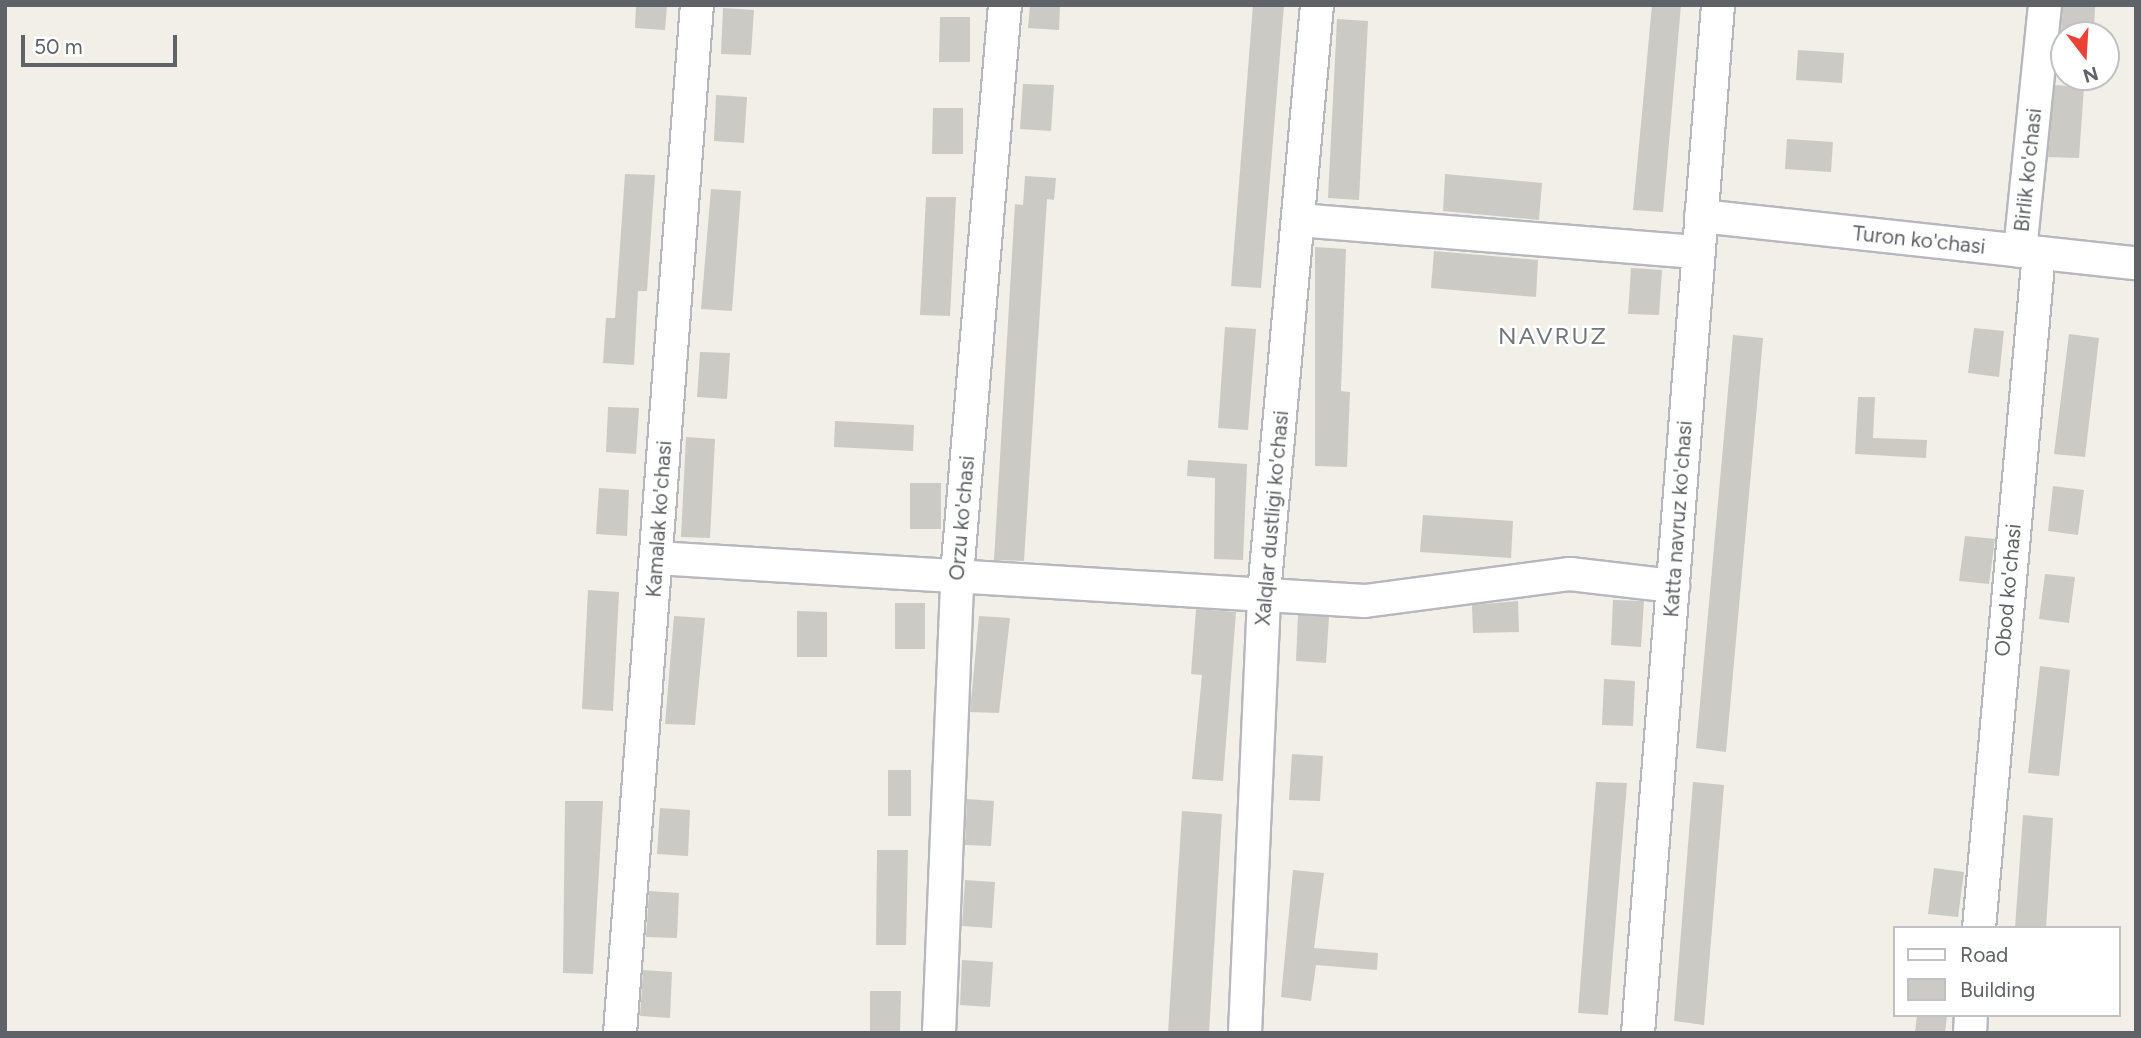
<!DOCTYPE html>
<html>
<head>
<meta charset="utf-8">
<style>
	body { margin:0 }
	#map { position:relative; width:2141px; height:1038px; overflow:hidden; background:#f1efe8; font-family:Figtree,sans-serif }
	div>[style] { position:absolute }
	.building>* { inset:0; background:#cccac5 }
	.roads { filter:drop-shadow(2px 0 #b5b8bc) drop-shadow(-2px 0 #b5b8bc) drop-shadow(0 2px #b5b8bc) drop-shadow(0 -2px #b5b8bc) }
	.minor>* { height:32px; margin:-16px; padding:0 16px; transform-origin:16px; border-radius:16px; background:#fff }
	span { translate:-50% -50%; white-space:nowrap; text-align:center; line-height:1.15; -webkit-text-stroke:5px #fff; paint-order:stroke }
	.street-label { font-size:21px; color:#5f6368 }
	.quarter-label { font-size:24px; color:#70757a; letter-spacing:2px }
	.frame { position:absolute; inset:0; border:7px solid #5f6368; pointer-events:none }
	.legend { position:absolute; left:1893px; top:926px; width:228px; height:91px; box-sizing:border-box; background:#fff; border:2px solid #bfc1c3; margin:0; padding:9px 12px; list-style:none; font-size:21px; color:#5f6368 }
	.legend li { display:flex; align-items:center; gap:14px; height:35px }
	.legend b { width:35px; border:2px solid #bfc1c3 }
	.north { position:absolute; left:2050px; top:21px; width:70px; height:70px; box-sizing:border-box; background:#fff; border:2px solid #bfc1c3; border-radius:50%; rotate:163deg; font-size:19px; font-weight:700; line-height:28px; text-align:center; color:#5f6368 }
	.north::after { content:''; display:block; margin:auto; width:24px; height:32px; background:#ea4335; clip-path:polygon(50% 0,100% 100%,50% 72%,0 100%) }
	.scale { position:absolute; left:21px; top:35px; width:156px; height:32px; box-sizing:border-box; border:4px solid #5f6368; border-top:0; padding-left:9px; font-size:21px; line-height:24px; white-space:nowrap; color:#5f6368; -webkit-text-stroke:5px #fff; paint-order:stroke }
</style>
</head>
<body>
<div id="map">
	<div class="building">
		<i style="clip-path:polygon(636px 5px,667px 5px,665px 30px,635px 28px)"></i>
		<i style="clip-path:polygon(1030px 5px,1060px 5px,1059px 30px,1028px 28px)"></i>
		<i style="clip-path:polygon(1253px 5px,1284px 5px,1261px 288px,1231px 286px)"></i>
		<i style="clip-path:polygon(1652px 5px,1681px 5px,1663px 212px,1633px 210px)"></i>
		<i style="clip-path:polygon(2063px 5px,2095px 5px,2094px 35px,2061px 35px)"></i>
		<i style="clip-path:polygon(723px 8px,754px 10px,751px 55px,721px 54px)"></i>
		<i style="clip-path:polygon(940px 17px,970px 17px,970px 62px,939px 62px)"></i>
		<i style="clip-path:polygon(1337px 19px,1368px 21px,1359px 200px,1328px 198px)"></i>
		<i style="clip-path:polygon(1798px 50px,1844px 53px,1842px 83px,1796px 80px)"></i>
		<i style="clip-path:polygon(1023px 84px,1054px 85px,1051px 131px,1020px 129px)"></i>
		<i style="clip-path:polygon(2055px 85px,2084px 87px,2079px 158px,2048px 157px)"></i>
		<i style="clip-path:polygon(716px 95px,747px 97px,744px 143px,714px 141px)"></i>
		<i style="clip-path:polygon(933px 108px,963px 108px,963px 154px,932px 154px)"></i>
		<i style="clip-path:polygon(1787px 139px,1833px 142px,1831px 172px,1785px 169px)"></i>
		<i style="clip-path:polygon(625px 174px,655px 175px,647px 291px,638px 291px,634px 365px,603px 363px,606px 318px,615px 318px)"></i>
		<i style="clip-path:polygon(1445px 174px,1542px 183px,1539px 220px,1443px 211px)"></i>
		<i style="clip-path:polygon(1025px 176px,1056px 178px,1054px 200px,1047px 199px,1024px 561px,994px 560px,1015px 204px,1023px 205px)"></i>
		<i style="clip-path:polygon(711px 189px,741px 191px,732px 311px,701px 309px)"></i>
		<i style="clip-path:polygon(926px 197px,956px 197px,950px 316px,920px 315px)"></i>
		<i style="clip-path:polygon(1315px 247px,1346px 249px,1341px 391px,1350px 392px,1347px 467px,1315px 466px)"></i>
		<i style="clip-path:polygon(1434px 251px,1538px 260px,1536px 297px,1431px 288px)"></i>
		<i style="clip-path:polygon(1631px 268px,1662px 270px,1659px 315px,1628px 314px)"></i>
		<i style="clip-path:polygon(1225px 327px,1256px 329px,1248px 430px,1218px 428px)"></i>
		<i style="clip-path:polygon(1974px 328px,2004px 331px,1999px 377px,1968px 373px)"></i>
		<i style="clip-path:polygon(2069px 334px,2099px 338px,2085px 457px,2054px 454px)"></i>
		<i style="clip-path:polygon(1733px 335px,1763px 338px,1726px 752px,1696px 748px)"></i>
		<i style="clip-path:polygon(700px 352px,730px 353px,727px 399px,697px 397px)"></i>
		<i style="clip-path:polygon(1858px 397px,1875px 397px,1873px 438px,1927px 440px,1926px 458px,1855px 454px)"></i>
		<i style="clip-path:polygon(608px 407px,639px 408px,636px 454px,606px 452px)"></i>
		<i style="clip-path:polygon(835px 421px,914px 425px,913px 451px,834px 447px)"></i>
		<i style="clip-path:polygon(686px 437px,715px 439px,710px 538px,681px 537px)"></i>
		<i style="clip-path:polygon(1188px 460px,1247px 464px,1243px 560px,1214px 559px,1215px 478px,1187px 476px)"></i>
		<i style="clip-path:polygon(910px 483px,941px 483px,941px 529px,910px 529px)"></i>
		<i style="clip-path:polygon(2053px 486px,2084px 490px,2078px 535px,2048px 531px)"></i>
		<i style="clip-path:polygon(599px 488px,629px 490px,627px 536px,596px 534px)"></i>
		<i style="clip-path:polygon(1423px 515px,1513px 521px,1511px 558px,1420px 552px)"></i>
		<i style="clip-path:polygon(1965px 536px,1995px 539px,1989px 584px,1959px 581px)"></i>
		<i style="clip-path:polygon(2045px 574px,2075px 577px,2069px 623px,2039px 619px)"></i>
		<i style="clip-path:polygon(588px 590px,619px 592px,613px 711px,582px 709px)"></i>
		<i style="clip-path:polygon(1613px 600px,1644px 601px,1641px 647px,1611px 645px)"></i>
		<i style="clip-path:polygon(1518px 601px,1519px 632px,1473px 633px,1472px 605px)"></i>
		<i style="clip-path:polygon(895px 603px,925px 603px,925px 649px,895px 649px)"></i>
		<i style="clip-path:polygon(1196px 609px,1236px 612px,1223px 781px,1192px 779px,1202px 675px,1191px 674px)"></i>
		<i style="clip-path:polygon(797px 611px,827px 612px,827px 657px,797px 657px)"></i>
		<i style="clip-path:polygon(1298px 615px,1329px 617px,1326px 663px,1296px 661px)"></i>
		<i style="clip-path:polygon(674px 616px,705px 618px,695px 725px,665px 724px)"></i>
		<i style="clip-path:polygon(979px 616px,1010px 618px,999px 713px,970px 712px)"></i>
		<i style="clip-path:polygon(2040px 666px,2070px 670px,2059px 776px,2028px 773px)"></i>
		<i style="clip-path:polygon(1604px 679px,1635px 681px,1633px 726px,1602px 725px)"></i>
		<i style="clip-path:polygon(1292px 754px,1323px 756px,1320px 801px,1289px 800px)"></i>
		<i style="clip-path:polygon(888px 770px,911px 770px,911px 816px,888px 816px)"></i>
		<i style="clip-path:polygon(1596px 782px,1627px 783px,1608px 1015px,1578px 1013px)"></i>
		<i style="clip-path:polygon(1693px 782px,1724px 785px,1704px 1025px,1674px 1021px)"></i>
		<i style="clip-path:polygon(967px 799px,994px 801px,991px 846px,965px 845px)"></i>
		<i style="clip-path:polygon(565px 801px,603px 801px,593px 974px,563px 973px)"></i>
		<i style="clip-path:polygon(660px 808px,690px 810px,688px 856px,657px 854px)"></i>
		<i style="clip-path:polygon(1182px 811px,1222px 814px,1209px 1033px,1168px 1033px)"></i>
		<i style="clip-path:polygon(2023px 815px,2053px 818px,2046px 928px,2015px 928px)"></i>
		<i style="clip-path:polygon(877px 850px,908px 850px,906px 945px,876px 945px)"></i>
		<i style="clip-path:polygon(1934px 868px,1964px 872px,1958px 917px,1928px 914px)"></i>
		<i style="clip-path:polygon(1293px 870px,1324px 873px,1314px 948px,1378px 953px,1377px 970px,1316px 965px,1311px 1001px,1281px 997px)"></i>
		<i style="clip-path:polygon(965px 880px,995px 882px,992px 928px,962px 926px)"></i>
		<i style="clip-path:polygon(649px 891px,679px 893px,677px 938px,646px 937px)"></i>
		<i style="clip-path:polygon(962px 960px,993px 962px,990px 1007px,960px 1005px)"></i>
		<i style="clip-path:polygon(643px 970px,672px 972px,670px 1018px,640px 1016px)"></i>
		<i style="clip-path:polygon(870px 991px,901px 991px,900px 1033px,870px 1033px)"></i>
		<i style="clip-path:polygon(1917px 1015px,1947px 1015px,1945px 1033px,1915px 1033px)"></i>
	</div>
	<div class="roads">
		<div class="minor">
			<i style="left:1701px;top:216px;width:438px;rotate:6.2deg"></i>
			<i style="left:1298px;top:220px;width:402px;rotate:4.6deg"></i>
			<i style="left:2020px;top:251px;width:247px;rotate:-84.2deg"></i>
			<i style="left:656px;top:558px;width:710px;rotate:3.47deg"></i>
			<i style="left:1365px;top:601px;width:207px;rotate:-7.5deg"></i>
			<i style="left:1570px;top:574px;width:104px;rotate:6.6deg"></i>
			<i style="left:1979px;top:928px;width:678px;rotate:-84.92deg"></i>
			<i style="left:620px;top:1033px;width:1031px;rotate:-85.72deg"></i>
			<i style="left:939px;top:1033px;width:458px;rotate:-87.7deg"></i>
			<i style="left:957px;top:575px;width:572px;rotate:-85.19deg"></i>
			<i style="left:1245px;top:1033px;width:440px;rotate:-87.5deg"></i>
			<i style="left:1264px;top:593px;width:590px;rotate:-84.85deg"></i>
			<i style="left:1638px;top:1033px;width:1031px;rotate:-85.55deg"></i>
			<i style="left:1970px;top:1033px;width:18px;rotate:-87deg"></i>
		</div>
	</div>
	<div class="street-label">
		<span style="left:2028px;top:170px;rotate:-84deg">Birlik ko'chasi</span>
		<span style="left:1919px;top:240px;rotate:6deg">Turon ko'chasi</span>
		<span style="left:962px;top:518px;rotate:-85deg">Orzu ko'chasi</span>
		<span style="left:1272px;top:518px;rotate:-85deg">Xalqlar dustligi ko'chasi</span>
		<span style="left:659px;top:519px;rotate:-86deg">Kamalak ko'chasi</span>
		<span style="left:1678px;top:519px;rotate:-86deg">Katta navruz ko'chasi</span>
		<span style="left:2008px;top:590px;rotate:-85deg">Obod ko'chasi</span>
	</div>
	<div class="quarter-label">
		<span style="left:1553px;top:336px">NAVRUZ</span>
	</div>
	<div class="frame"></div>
	<ul class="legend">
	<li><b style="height:9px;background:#fff"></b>Road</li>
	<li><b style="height:19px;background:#cccac5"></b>Building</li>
	</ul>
	<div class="north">N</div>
	<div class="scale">50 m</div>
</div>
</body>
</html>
